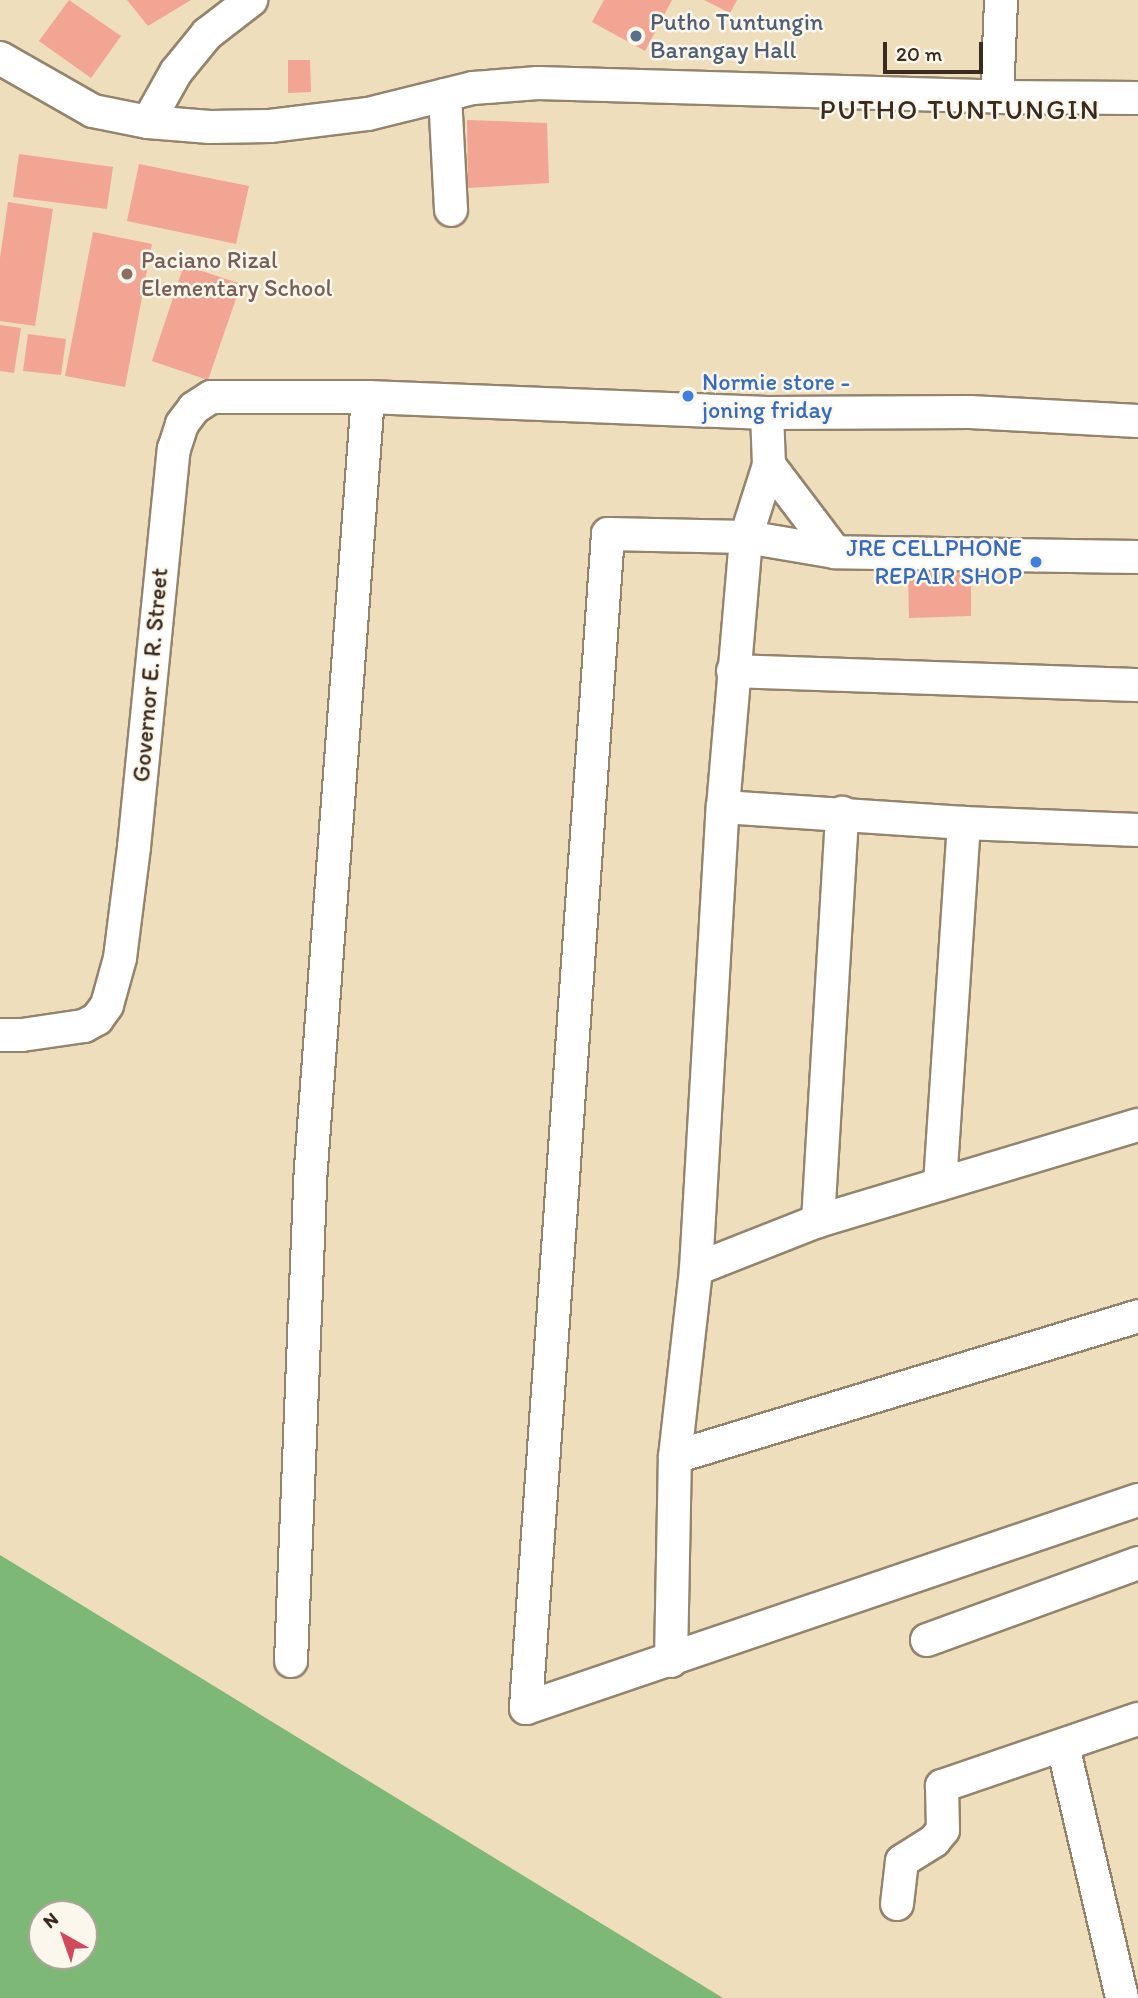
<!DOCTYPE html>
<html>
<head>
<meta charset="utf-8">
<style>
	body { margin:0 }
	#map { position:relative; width:1138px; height:1998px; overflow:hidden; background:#eedebc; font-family:Itim,sans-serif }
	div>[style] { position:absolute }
	.forest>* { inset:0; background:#7db876 }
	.building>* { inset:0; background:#f1a592 }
	.roads { filter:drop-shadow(2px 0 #94846d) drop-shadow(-2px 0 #94846d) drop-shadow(0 2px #94846d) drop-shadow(0 -2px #94846d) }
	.street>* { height:32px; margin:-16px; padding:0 16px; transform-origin:16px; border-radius:16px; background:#fff }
	.dots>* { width:19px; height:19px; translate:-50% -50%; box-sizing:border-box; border:4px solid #fbf7ec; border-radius:50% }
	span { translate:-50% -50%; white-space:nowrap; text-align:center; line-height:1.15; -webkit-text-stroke:5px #fbf7ec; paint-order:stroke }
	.service-label { font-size:24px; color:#4e5e75 }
	.left { translate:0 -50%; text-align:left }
	.education-label { font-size:24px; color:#785e54 }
	.shop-label { font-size:24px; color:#366cbe }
	.right { translate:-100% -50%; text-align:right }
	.street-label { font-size:24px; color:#3b2a1e }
	.quarter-label { font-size:28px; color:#3b2a1e; letter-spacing:2px }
	.north { position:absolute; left:28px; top:1900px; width:70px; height:70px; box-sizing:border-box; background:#fbf7ec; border:2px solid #aea59a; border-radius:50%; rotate:320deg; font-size:19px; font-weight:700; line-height:28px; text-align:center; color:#3b2a1e }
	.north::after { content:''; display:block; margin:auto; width:24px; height:32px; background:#d1495b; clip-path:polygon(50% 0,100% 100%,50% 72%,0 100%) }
	.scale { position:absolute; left:883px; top:42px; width:100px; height:32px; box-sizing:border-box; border:4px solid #3b2a1e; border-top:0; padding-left:9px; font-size:21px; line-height:24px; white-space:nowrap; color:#3b2a1e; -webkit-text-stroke:5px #fbf7ec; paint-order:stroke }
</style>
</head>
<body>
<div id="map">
	<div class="forest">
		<i style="clip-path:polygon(evenodd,0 1555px,723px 1998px,0 1998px,0 1555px,42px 1914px,84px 1914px,84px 1956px,42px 1956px,42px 1914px)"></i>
	</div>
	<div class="building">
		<i style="clip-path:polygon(69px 0,121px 36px,91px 78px,39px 41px)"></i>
		<i style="clip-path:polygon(127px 0,191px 0,148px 26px)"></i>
		<i style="clip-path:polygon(604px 0,672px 0,645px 51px,592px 22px)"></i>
		<i style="clip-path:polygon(704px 0,737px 0,730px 13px)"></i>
		<i style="clip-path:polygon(288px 60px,310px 60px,311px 92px,288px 93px)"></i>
		<i style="clip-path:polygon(467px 120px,547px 123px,549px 183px,468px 188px)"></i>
		<i style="clip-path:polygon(19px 154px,113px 167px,107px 209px,13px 197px)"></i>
		<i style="clip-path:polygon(139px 164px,249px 186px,236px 244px,127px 221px)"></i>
		<i style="clip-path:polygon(8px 202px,53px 209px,35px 326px,0 321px,0 258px)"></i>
		<i style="clip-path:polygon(93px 232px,152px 244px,125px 387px,65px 376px)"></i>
		<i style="clip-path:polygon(184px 265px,241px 284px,208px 380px,152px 361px)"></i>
		<i style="clip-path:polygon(0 325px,21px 328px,14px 373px,0 371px)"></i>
		<i style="clip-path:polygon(28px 334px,66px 339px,61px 375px,23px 371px)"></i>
		<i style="clip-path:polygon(971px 572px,971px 616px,909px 618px,908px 573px)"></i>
	</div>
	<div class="roads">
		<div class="street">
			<i style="left:0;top:58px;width:107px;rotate:29.7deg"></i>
			<i style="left:93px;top:111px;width:56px;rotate:11.3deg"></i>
			<i style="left:148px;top:122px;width:62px;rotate:4.6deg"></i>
			<i style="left:210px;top:127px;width:60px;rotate:-1deg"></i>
			<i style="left:270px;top:126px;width:99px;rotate:-7deg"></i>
			<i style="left:368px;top:114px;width:108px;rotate:-13.9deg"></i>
			<i style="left:473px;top:88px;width:65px;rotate:-4.4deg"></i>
			<i style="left:538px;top:83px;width:459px;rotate:1.7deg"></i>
			<i style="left:997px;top:97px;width:141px;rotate:0.4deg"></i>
			<i style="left:445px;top:95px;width:115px;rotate:87deg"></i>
			<i style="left:997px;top:97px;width:97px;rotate:-87.6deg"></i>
			<i style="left:148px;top:122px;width:57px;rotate:-60.8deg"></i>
			<i style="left:176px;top:72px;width:49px;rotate:-50.8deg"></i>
			<i style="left:207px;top:34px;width:56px;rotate:-37.7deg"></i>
			<i style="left:769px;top:465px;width:109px;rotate:52.8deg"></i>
			<i style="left:1138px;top:557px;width:303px;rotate:-179.1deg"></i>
			<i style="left:835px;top:552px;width:90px;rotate:-170.4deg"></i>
			<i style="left:746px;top:537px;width:138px;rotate:-178.8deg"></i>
			<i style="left:608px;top:534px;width:1177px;rotate:94deg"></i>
			<i style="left:526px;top:1708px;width:646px;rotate:-18.77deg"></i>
			<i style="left:733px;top:671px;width:405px;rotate:2deg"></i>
			<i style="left:723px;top:807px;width:242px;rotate:3.8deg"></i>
			<i style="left:964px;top:823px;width:174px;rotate:2.3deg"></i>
			<i style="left:0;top:1035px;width:22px"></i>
			<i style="left:22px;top:1035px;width:63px;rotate:-8.3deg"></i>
			<i style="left:84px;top:1026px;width:15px;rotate:-28deg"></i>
			<i style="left:97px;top:1019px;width:17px;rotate:-54deg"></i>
			<i style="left:107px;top:1005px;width:49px;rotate:-74.5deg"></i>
			<i style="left:120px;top:958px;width:112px;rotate:-82.8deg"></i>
			<i style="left:134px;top:847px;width:400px;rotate:-84.3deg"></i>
			<i style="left:174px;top:449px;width:26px;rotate:-72deg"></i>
			<i style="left:182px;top:424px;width:20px;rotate:-53deg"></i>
			<i style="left:194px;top:408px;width:20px;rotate:-33deg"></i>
			<i style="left:211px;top:397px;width:157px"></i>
			<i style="left:368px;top:397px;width:399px;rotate:2.3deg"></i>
			<i style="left:767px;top:413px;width:203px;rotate:-0.3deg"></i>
			<i style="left:970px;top:412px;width:168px;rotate:3.1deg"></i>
			<i style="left:940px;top:1184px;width:362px;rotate:-86.2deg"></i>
			<i style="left:818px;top:1221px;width:409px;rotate:-86.6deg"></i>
			<i style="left:696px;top:1269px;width:131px;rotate:-21.5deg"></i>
			<i style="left:818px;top:1221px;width:334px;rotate:-16.7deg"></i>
			<i style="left:675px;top:1457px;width:484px;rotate:-16.9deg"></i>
			<i style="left:927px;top:1640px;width:225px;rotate:-20deg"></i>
			<i style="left:291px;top:1661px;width:494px;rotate:-87.7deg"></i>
			<i style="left:311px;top:1167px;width:772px;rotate:-85.77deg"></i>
			<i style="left:671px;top:1661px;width:204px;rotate:-88.9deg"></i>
			<i style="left:675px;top:1457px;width:189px;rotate:-83.6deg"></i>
			<i style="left:696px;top:1269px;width:463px;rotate:-86.7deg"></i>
			<i style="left:723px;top:807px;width:271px;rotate:-85.1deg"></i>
			<i style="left:746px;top:537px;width:76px;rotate:-72.3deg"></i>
			<i style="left:769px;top:465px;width:52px;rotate:-92.2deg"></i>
			<i style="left:1063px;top:1746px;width:259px;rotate:76.8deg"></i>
			<i style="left:897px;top:1904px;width:43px;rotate:-83.4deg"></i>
			<i style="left:902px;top:1861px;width:38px;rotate:-32deg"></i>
			<i style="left:934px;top:1841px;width:14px;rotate:-51deg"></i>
			<i style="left:943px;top:1830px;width:44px;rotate:-91.3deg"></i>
			<i style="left:942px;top:1786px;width:207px;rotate:-18.9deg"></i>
		</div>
	</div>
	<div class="dots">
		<i style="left:636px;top:36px;background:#5c6f8a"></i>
		<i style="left:127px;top:274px;background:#8d6e63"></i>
		<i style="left:688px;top:396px;background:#3f7fe0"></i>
		<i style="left:1036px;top:562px;background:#3f7fe0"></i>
	</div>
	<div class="service-label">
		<span class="left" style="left:650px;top:36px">Putho Tuntungin<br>Barangay Hall</span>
	</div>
	<div class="education-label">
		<span class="left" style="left:141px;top:274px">Paciano Rizal<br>Elementary School</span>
	</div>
	<div class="shop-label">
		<span class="left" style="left:702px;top:396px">Normie store -<br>joning friday</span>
		<span class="right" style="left:1022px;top:562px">JRE CELLPHONE<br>REPAIR SHOP</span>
	</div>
	<div class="street-label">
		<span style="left:150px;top:675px;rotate:-85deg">Governor E. R. Street</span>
	</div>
	<div class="quarter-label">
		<span style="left:960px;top:109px">PUTHO TUNTUNGIN</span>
	</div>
	<div class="north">N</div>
	<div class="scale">20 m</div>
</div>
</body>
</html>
